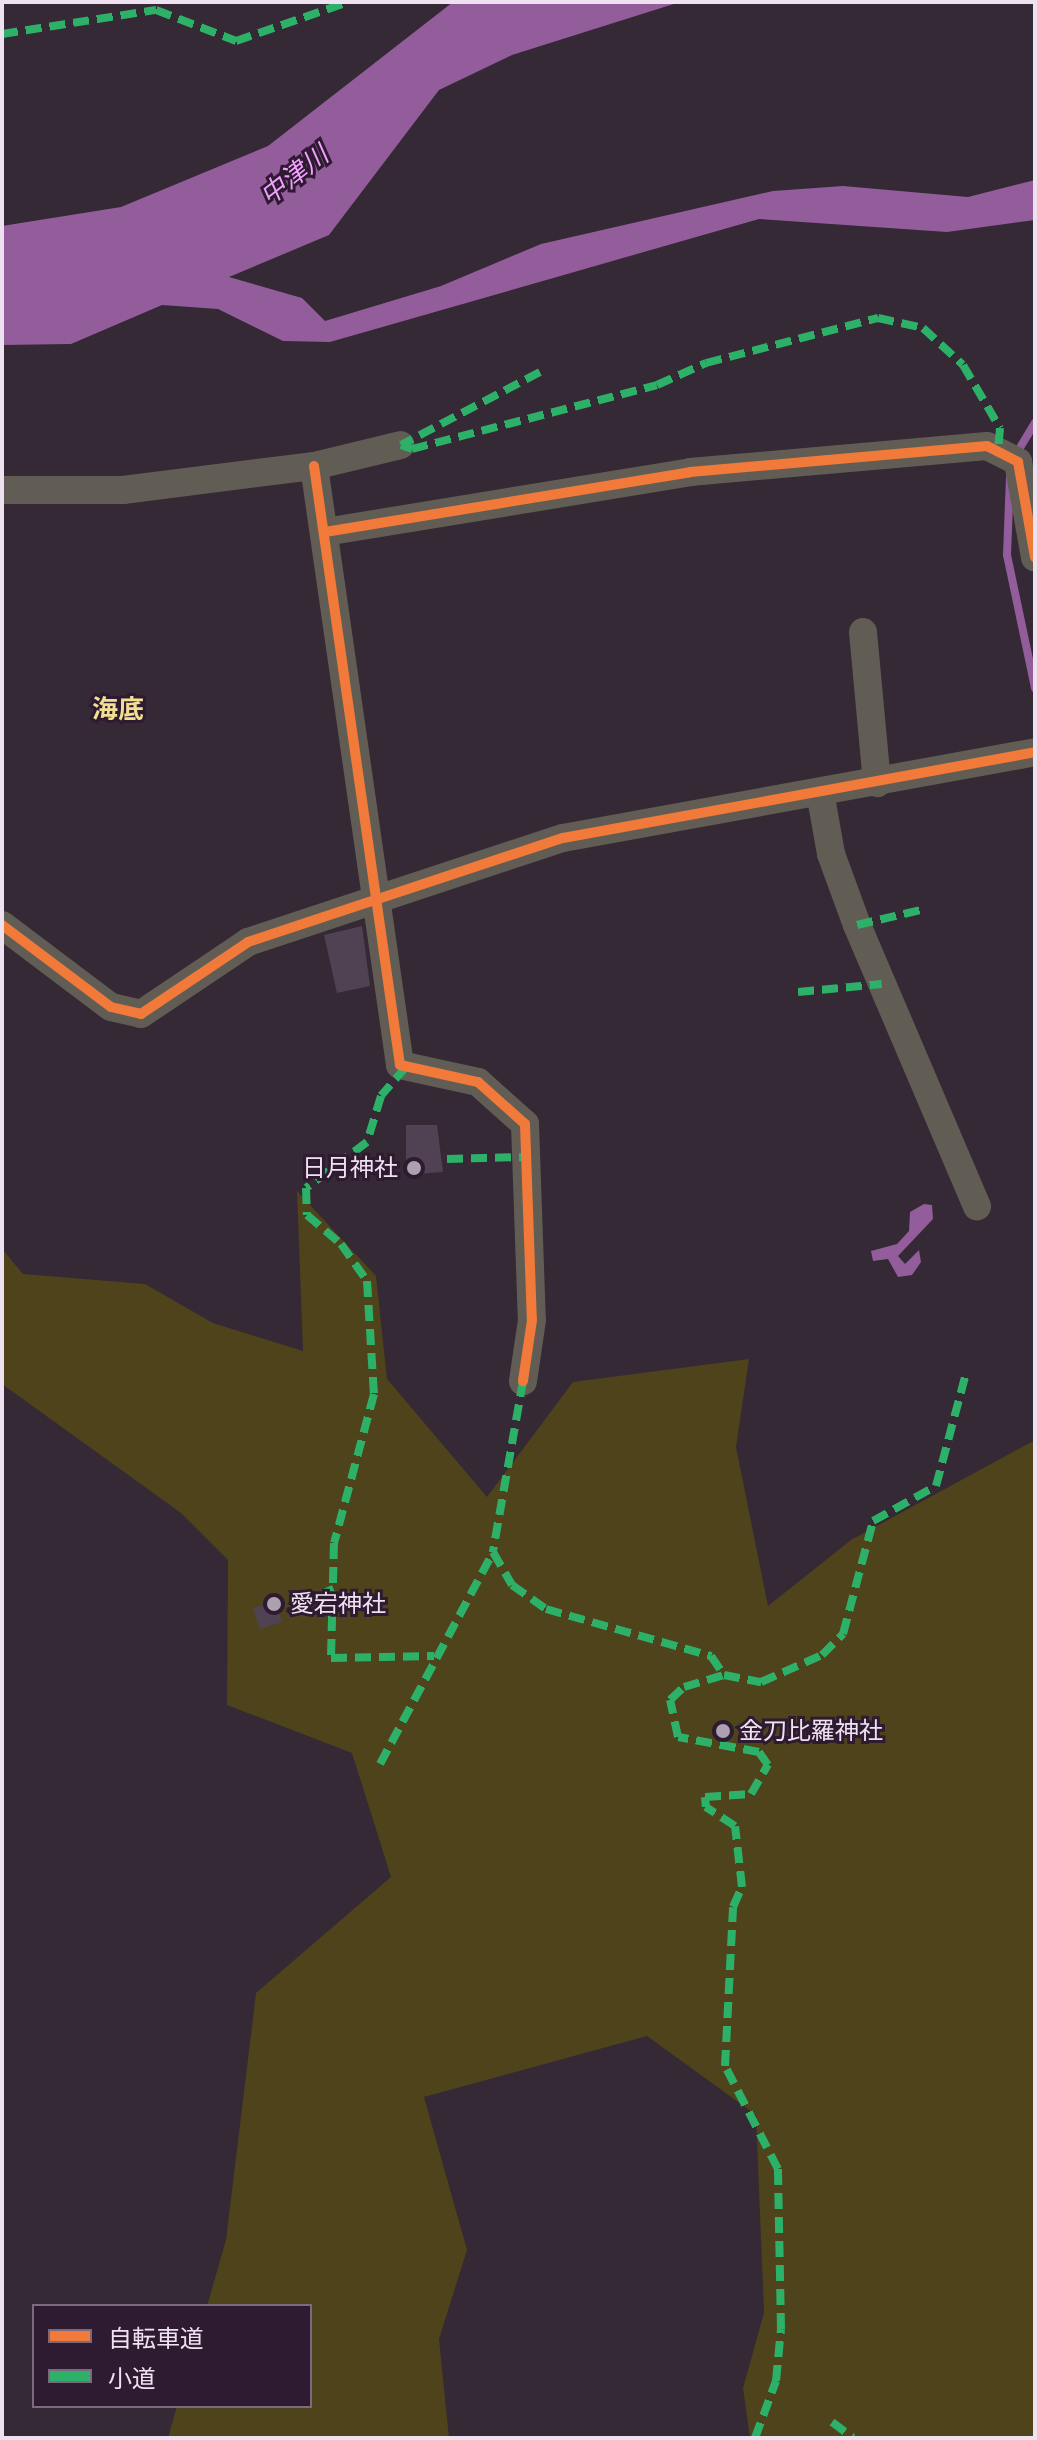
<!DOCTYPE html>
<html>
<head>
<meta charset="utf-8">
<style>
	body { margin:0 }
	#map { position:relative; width:1037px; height:2440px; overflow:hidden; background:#342935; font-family:"IBM Plex Sans","Noto Sans JP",sans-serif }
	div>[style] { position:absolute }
	.green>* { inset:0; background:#4e431a }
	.water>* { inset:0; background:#935c9b }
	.stream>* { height:8px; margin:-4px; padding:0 4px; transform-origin:4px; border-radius:4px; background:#935c9b }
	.building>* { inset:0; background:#514253 }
	.minor>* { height:28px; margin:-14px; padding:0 14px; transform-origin:14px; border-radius:14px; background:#615d54 }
	.quiet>* { height:8px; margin-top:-4px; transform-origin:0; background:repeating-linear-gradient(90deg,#2db169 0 16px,transparent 0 24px) }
	.cycleway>* { height:10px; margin:-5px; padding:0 5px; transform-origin:5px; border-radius:5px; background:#f17a3a }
	.dots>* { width:22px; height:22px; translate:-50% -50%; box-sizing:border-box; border:4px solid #2e1a31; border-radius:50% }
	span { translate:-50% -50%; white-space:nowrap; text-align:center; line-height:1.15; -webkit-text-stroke:6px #2e1a31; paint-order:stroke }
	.poi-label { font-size:24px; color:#eee1f0 }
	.right { translate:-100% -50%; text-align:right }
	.left { translate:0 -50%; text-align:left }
	.water-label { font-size:26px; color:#f1a0fd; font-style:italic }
	.neighbourhood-label { font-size:26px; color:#f2df91; font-weight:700 }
	.frame { position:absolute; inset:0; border:4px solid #eee1f0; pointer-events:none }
	.legend { position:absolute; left:32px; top:2304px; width:280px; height:104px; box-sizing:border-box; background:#2e1a31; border:2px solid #7b6a7d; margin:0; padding:10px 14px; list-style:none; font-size:24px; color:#eee1f0 }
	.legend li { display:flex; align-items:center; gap:16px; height:40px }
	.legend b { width:40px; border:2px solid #7b6a7d }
</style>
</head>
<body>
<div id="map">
	<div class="green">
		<i style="clip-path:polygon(297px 1191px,376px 1276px,387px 1379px,487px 1497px,573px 1382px,749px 1359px,736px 1447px,768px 1606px,851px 1540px,1035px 1440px,1035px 2438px,750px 2438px,743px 2388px,764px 2313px,756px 2115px,647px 2036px,424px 2097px,467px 2250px,439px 2339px,449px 2438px,168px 2438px,177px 2406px,310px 2406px,310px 2306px,207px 2306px,226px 2240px,256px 1993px,391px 1877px,352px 1753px,227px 1705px,228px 1560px,181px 1513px,2px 1384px,2px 1249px,23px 1274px,145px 1284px,213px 1323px,303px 1351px)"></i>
	</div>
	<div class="water">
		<i style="clip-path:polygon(453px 2px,680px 2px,512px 55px,439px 90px,329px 235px,229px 277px,302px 298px,325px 321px,441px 286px,541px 244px,773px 191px,843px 186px,968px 197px,1035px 180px,1035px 220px,947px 232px,759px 219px,330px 342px,283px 341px,218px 309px,162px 305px,71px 344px,2px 345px,2px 226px,121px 207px,268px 146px)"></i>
		<i style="clip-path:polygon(924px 1204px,932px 1205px,933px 1219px,898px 1256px,905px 1264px,919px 1250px,921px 1262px,912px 1275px,898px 1277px,888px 1259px,873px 1261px,871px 1251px,897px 1244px,909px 1231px,910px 1212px)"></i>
	</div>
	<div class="stream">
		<i style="left:1015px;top:456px;width:39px;rotate:-59deg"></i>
		<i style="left:1010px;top:477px;width:78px;rotate:92.2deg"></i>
		<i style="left:1007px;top:555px;width:136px;rotate:78.1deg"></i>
	</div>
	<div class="building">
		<i style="clip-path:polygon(362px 926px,370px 986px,337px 993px,324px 935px)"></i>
		<i style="clip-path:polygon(406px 1125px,437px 1125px,443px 1172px,406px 1175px)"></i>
		<i style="clip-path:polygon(275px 1601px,282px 1622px,260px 1629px,253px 1608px)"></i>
	</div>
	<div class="minor">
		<i style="left:314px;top:466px;width:605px;rotate:81.83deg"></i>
		<i style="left:400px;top:1065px;width:80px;rotate:12.3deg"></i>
		<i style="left:478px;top:1082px;width:63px;rotate:41.8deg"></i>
		<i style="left:525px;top:1124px;width:196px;rotate:88deg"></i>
		<i style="left:532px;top:1320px;width:62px;rotate:98.4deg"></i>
		<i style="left:2px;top:490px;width:121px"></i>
		<i style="left:123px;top:490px;width:193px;rotate:-7.2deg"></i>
		<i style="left:314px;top:466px;width:89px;rotate:-13.6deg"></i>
		<i style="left:325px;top:532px;width:370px;rotate:-9.3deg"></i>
		<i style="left:690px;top:472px;width:298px;rotate:-5deg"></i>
		<i style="left:987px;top:446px;width:35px;rotate:27deg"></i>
		<i style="left:1018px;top:462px;width:97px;rotate:79.9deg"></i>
		<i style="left:863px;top:632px;width:152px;rotate:84.7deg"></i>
		<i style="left:820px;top:792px;width:63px;rotate:79.9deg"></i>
		<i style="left:831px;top:854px;width:76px;rotate:69.9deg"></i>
		<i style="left:857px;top:925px;width:306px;rotate:66.9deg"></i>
		<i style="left:2px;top:925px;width:136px;rotate:37deg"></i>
		<i style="left:111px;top:1007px;width:31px;rotate:13deg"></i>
		<i style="left:141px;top:1014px;width:129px;rotate:-33.9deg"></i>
		<i style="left:248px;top:942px;width:332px;rotate:-18.3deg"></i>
		<i style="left:563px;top:838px;width:480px;rotate:-10.3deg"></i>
	</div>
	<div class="quiet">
		<i style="left:2px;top:34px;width:156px;rotate:-8.9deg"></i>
		<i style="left:156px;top:10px;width:86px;rotate:21.2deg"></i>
		<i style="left:236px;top:41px;width:119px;rotate:-19.2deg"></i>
		<i style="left:540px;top:372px;width:157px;rotate:152.3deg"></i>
		<i style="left:401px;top:445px;width:12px;rotate:20deg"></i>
		<i style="left:412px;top:449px;width:253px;rotate:-14.6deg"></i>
		<i style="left:657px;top:385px;width:54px;rotate:-24.2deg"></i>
		<i style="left:706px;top:363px;width:178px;rotate:-14.7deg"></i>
		<i style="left:878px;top:318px;width:46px;rotate:12.5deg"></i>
		<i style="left:923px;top:328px;width:54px;rotate:42.8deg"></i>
		<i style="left:963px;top:365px;width:73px;rotate:59.6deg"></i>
		<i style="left:1000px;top:428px;width:22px;rotate:95deg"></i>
		<i style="left:857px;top:925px;width:66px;rotate:-13.2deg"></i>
		<i style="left:798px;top:992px;width:84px;rotate:-5.4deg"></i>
		<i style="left:406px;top:1067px;width:38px;rotate:131deg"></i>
		<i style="left:381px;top:1096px;width:48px;rotate:106.9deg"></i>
		<i style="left:367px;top:1142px;width:76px;rotate:143deg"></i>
		<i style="left:306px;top:1188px;width:27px;rotate:88deg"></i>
		<i style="left:307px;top:1215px;width:45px;rotate:40.5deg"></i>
		<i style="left:341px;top:1244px;width:45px;rotate:54.9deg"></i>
		<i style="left:367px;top:1281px;width:113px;rotate:86.5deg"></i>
		<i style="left:374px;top:1394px;width:154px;rotate:105deg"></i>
		<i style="left:334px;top:1543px;width:115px;rotate:91.5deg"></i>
		<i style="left:331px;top:1658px;width:103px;rotate:-1.1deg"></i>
		<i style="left:447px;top:1159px;width:77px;rotate:-1.5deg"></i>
		<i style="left:523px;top:1381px;width:174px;rotate:100deg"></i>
		<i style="left:493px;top:1552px;width:38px;rotate:60deg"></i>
		<i style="left:512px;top:1585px;width:42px;rotate:35.2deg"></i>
		<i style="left:546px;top:1609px;width:172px;rotate:15.9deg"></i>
		<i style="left:711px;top:1656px;width:23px;rotate:56deg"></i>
		<i style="left:301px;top:1602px;width:35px;rotate:-22deg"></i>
		<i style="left:380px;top:1764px;width:240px;rotate:-61.9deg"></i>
		<i style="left:832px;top:2422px;width:26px;rotate:37deg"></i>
		<i style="left:755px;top:2438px;width:61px;rotate:-69.8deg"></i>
		<i style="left:776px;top:2381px;width:52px;rotate:-84.5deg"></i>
		<i style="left:781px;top:2329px;width:160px;rotate:-91.1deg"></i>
		<i style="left:778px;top:2169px;width:116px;rotate:-117.2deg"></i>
		<i style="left:725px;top:2066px;width:159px;rotate:-87.1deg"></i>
		<i style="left:733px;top:1907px;width:22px;rotate:-66deg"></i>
		<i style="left:742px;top:1887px;width:61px;rotate:-96.5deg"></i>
		<i style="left:735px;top:1826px;width:35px;rotate:-147deg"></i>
		<i style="left:706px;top:1807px;width:10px;rotate:-96deg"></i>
		<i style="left:705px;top:1797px;width:46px;rotate:-3.7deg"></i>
		<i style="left:751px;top:1794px;width:34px;rotate:-60deg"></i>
		<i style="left:768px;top:1765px;width:16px;rotate:-125deg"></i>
		<i style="left:759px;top:1752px;width:82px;rotate:-169.5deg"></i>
		<i style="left:678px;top:1737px;width:38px;rotate:-102deg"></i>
		<i style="left:670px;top:1700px;width:19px;rotate:-43deg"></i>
		<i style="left:684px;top:1687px;width:42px;rotate:-16.7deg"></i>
		<i style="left:724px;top:1675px;width:38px;rotate:11deg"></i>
		<i style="left:761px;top:1682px;width:67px;rotate:-23.9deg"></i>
		<i style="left:822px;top:1655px;width:30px;rotate:-45deg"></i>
		<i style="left:843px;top:1634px;width:117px;rotate:-75.1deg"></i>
		<i style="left:873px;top:1521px;width:72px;rotate:-29.1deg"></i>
		<i style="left:936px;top:1486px;width:113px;rotate:-75.1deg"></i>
	</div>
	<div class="cycleway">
		<i style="left:314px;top:466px;width:605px;rotate:81.83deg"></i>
		<i style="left:400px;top:1065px;width:80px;rotate:12.3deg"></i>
		<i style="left:478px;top:1082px;width:63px;rotate:41.8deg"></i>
		<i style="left:525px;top:1124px;width:196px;rotate:88deg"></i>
		<i style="left:532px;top:1320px;width:62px;rotate:98.4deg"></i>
		<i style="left:325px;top:532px;width:370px;rotate:-9.3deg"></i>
		<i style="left:690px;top:472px;width:298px;rotate:-5deg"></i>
		<i style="left:987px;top:446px;width:35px;rotate:27deg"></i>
		<i style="left:1018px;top:462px;width:97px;rotate:79.9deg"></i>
		<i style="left:2px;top:925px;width:136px;rotate:37deg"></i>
		<i style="left:111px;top:1007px;width:31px;rotate:13deg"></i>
		<i style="left:141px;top:1014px;width:129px;rotate:-33.9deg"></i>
		<i style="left:248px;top:942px;width:332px;rotate:-18.3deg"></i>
		<i style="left:563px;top:838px;width:480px;rotate:-10.3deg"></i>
	</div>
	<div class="dots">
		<i style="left:414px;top:1168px;background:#ada1af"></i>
		<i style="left:274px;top:1604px;background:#ada1af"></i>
		<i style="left:723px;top:1731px;background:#ada1af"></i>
	</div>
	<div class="poi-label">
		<span class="right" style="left:398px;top:1168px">日月神社</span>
		<span class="left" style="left:290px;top:1604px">愛宕神社</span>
		<span class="left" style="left:739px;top:1731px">金刀比羅神社</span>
	</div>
	<div class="water-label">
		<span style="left:294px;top:175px;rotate:-38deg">中津川</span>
	</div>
	<div class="neighbourhood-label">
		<span style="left:118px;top:709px">海底</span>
	</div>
	<div class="frame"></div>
	<ul class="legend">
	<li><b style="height:10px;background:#f17a3a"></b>自転車道</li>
	<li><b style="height:10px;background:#2db169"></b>小道</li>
	</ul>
</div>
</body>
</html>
